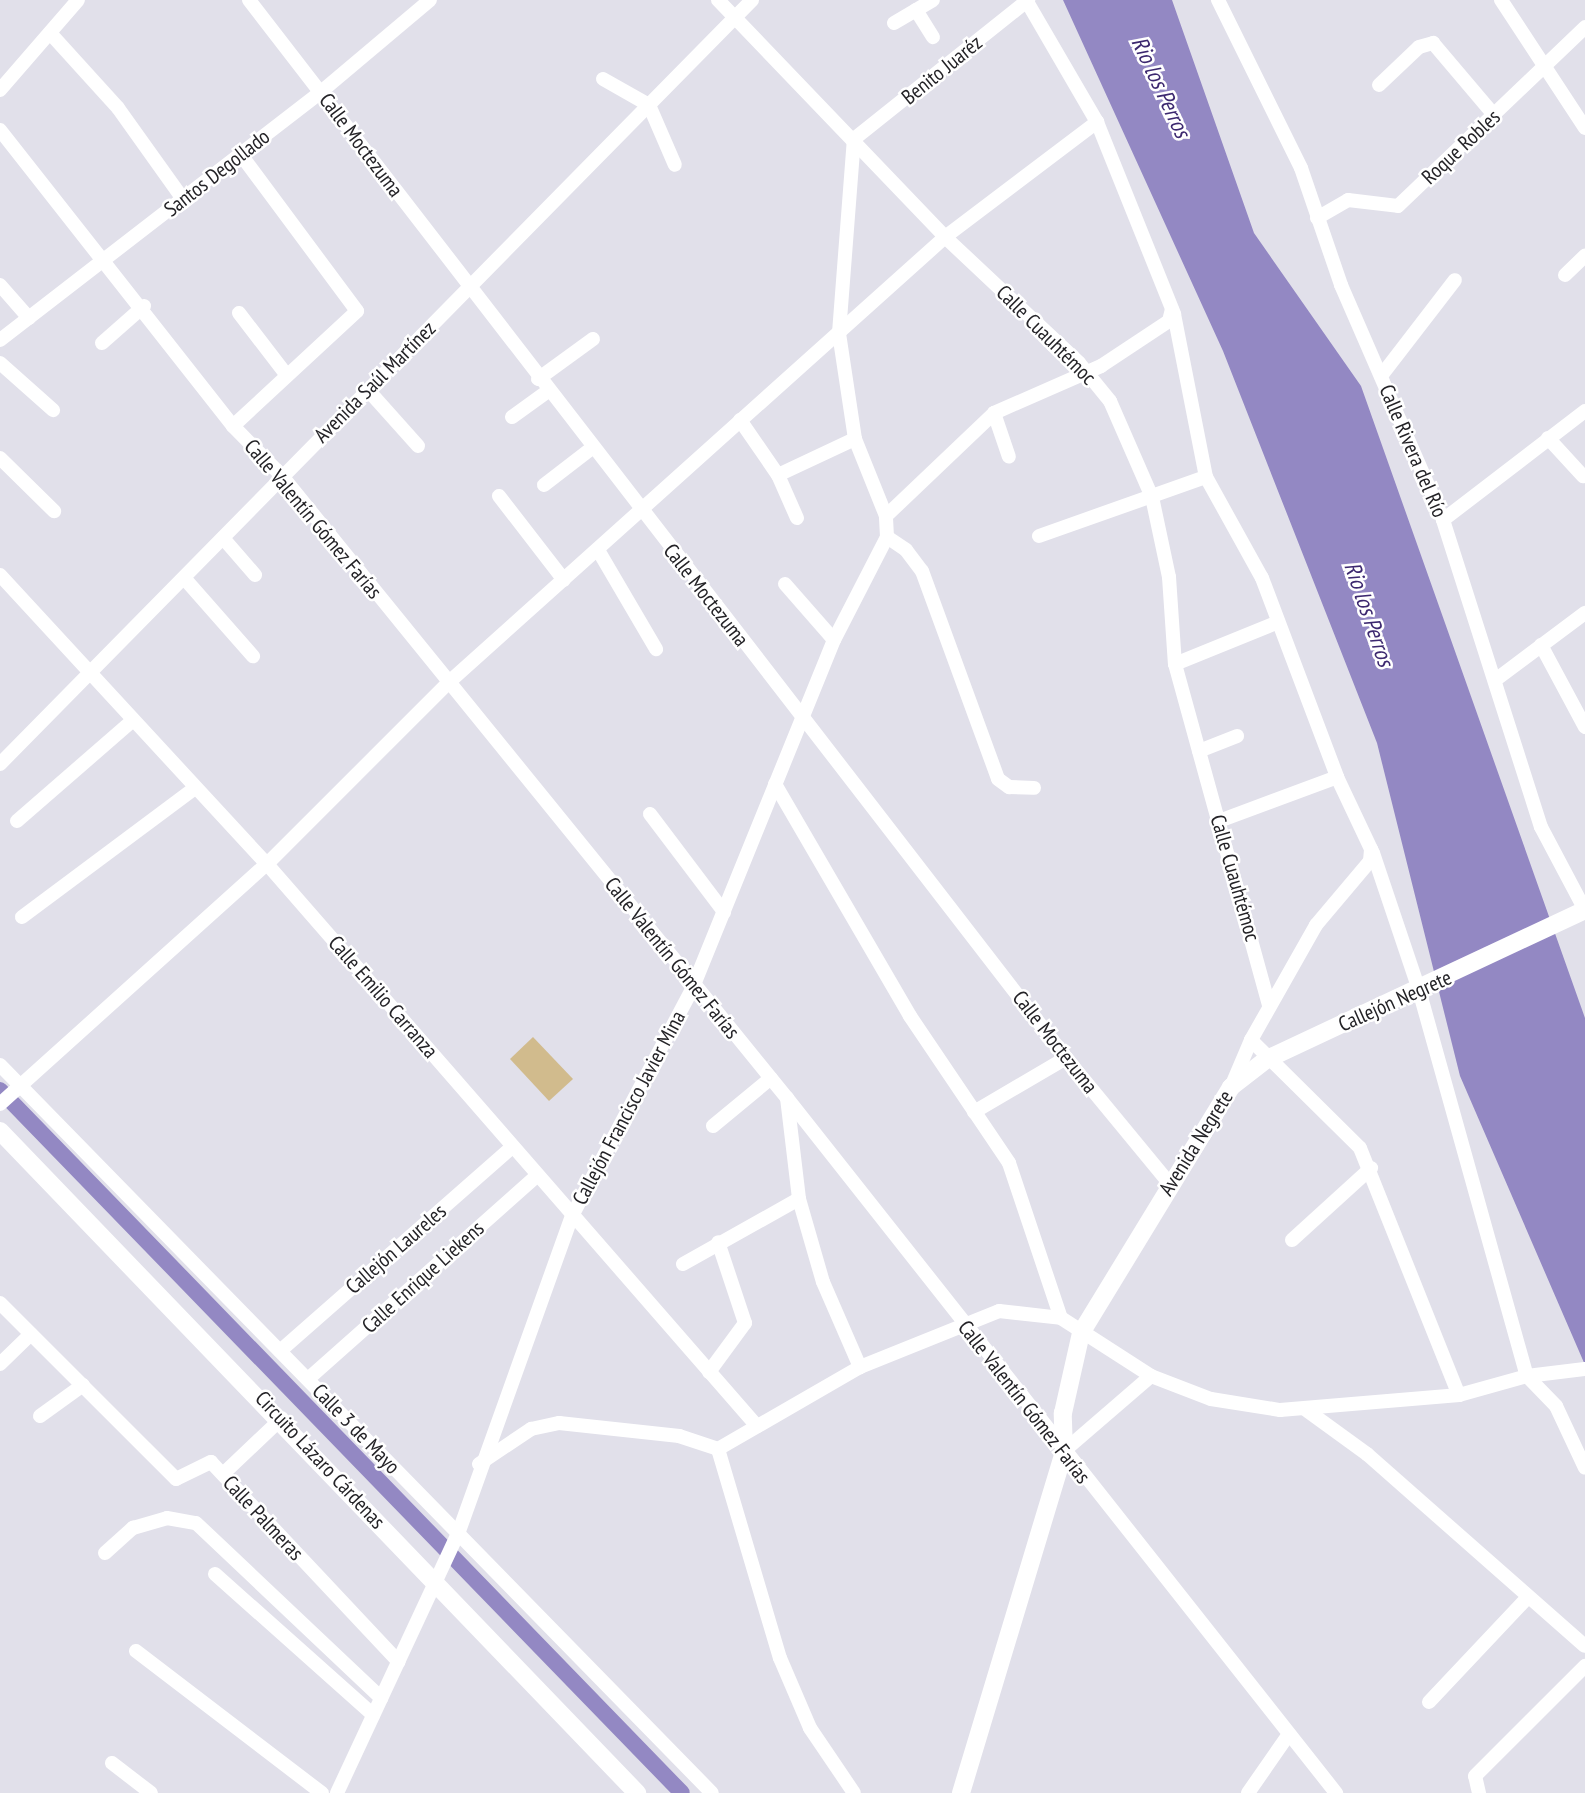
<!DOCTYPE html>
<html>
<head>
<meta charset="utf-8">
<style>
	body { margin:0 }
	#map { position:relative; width:1585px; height:1793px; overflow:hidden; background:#e1e0ea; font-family:"PT Sans Narrow",sans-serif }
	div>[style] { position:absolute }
	.green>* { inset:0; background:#d1bb8d }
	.water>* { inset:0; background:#9388c3 }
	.canal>* { height:16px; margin:-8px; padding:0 8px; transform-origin:8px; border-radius:8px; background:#9388c3 }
	.minor>* { height:14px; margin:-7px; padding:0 7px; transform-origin:7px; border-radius:7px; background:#fff }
	.major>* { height:18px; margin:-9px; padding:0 9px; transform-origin:9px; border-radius:9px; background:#fff }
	span { translate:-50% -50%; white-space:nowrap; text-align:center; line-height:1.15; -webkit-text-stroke:5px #fff; paint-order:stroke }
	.street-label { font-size:21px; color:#242327 }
	.water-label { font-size:23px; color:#3c286f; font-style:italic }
</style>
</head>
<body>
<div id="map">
	<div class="green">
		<i style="clip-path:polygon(533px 1037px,573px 1079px,549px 1101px,510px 1059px)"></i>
	</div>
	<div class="water">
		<i style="clip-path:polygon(1063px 0,1172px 0,1254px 233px,1361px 386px,1585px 1018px,1585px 1365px,1460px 1076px,1377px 743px,1223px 351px)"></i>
	</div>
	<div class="canal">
		<i style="left:0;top:1090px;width:979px;rotate:45.87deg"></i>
	</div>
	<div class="minor">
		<i style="left:249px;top:0;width:1337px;rotate:52.32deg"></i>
		<i style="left:1066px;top:1058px;width:163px;rotate:50.5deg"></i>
		<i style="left:718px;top:0;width:328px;rotate:46.2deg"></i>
		<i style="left:945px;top:237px;width:184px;rotate:43.2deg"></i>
		<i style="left:1079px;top:363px;width:49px;rotate:50.8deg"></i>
		<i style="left:1110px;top:401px;width:105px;rotate:66.4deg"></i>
		<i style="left:1152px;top:497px;width:82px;rotate:78deg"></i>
		<i style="left:1169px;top:577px;width:87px;rotate:86.1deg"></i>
		<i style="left:1175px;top:664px;width:355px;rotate:74.6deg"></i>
		<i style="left:1026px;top:0;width:141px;rotate:59.8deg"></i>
		<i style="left:1097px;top:122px;width:207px;rotate:68.1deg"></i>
		<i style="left:1174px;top:314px;width:166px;rotate:78.9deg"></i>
		<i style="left:1206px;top:477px;width:115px;rotate:61deg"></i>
		<i style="left:1262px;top:578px;width:213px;rotate:69.3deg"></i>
		<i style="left:1337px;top:777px;width:84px;rotate:64.7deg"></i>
		<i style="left:1373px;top:853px;width:145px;rotate:71.4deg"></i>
		<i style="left:1419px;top:990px;width:401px;rotate:74.4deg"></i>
		<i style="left:1527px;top:1376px;width:42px;rotate:46deg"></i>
		<i style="left:1556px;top:1406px;width:68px;rotate:64.9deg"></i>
		<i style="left:1218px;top:0;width:187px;rotate:63.7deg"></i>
		<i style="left:1301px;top:168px;width:124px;rotate:71.1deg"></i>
		<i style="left:1341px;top:285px;width:256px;rotate:66.5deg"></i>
		<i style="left:1443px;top:520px;width:322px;rotate:72.3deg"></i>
		<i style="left:1541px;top:827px;width:94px;rotate:62.1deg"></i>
		<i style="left:1501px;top:0;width:153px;rotate:56.7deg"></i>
		<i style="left:916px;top:10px;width:32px;rotate:58deg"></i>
		<i style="left:894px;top:23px;width:45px;rotate:-30.5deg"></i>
		<i style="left:50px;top:33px;width:101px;rotate:47.8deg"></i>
		<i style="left:118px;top:108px;width:112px;rotate:54.5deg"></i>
		<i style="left:603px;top:79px;width:53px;rotate:29.5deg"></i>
		<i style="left:649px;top:105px;width:65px;rotate:66.6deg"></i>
		<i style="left:1379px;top:85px;width:55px;rotate:-43.5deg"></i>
		<i style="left:1419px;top:47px;width:15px;rotate:-16deg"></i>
		<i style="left:1433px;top:43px;width:96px;rotate:49.7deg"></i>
		<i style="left:0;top:90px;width:119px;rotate:-49.1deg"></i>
		<i style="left:0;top:130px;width:377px;rotate:51.8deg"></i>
		<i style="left:233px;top:426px;width:70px;rotate:45.6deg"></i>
		<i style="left:282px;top:476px;width:801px;rotate:50.93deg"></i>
		<i style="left:787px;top:1098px;width:886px;rotate:51.69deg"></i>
		<i style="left:854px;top:139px;width:223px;rotate:-38.6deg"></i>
		<i style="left:1317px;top:218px;width:36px;rotate:-30deg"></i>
		<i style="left:1348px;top:200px;width:50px;rotate:6.8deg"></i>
		<i style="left:1398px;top:206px;width:259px;rotate:-43.7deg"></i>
		<i style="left:1565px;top:275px;width:28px;rotate:-44deg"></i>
		<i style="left:0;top:285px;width:44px;rotate:48.7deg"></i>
		<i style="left:239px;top:313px;width:76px;rotate:52.5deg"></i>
		<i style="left:0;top:340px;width:407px;rotate:-37.7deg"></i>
		<i style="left:322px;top:91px;width:141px;rotate:-40.1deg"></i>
		<i style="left:102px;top:343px;width:56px;rotate:-41.4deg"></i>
		<i style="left:0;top:363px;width:71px;rotate:41.6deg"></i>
		<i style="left:1381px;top:376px;width:121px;rotate:-52.4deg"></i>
		<i style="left:538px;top:379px;width:68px;rotate:-36deg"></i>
		<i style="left:368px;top:390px;width:75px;rotate:48.2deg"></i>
		<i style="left:994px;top:413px;width:46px;rotate:71.2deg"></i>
		<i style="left:512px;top:417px;width:44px;rotate:-35.8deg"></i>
		<i style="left:740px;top:420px;width:67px;rotate:55.4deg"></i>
		<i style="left:778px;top:475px;width:47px;rotate:66.2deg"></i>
		<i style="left:233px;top:426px;width:169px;rotate:-42.8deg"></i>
		<i style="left:357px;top:311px;width:194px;rotate:-126.6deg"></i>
		<i style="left:1548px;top:438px;width:52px;rotate:47.4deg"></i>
		<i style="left:0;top:458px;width:76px;rotate:44.5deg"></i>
		<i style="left:778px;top:475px;width:85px;rotate:-25.1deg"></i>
		<i style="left:544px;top:485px;width:61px;rotate:-37.6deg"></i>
		<i style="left:499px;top:496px;width:106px;rotate:52.3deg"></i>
		<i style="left:886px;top:516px;width:149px;rotate:-43.6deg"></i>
		<i style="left:994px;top:413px;width:117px;rotate:-23.7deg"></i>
		<i style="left:1101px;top:366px;width:82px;rotate:-33.5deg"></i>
		<i style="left:1169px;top:321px;width:12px;rotate:-76deg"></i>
		<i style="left:1443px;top:520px;width:179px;rotate:-37.5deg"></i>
		<i style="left:1039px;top:536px;width:177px;rotate:-19.5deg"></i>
		<i style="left:887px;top:537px;width:23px;rotate:34deg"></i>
		<i style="left:906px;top:550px;width:26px;rotate:53deg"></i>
		<i style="left:922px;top:571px;width:221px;rotate:69.9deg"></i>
		<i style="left:998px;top:779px;width:14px;rotate:36deg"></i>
		<i style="left:1009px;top:787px;width:25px;rotate:2deg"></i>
		<i style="left:223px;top:538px;width:49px;rotate:49.1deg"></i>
		<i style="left:598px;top:550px;width:115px;rotate:59.6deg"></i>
		<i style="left:0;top:575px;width:393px;rotate:47.3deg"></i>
		<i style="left:267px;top:864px;width:746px;rotate:48.92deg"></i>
		<i style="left:185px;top:579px;width:103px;rotate:48.6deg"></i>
		<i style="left:785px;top:584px;width:74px;rotate:48.8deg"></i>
		<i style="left:1541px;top:645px;width:93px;rotate:61.8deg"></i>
		<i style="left:1175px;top:664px;width:109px;rotate:-22.1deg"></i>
		<i style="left:1498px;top:678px;width:109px;rotate:-36.8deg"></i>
		<i style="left:1199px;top:751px;width:41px;rotate:-21.5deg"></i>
		<i style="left:0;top:764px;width:1072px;rotate:-45.45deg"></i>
		<i style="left:775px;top:784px;width:268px;rotate:59.8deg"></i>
		<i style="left:910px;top:1016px;width:177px;rotate:56deg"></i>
		<i style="left:1009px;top:1163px;width:163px;rotate:71.5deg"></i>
		<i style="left:650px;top:814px;width:123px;rotate:52.9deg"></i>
		<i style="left:17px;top:821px;width:152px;rotate:-41deg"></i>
		<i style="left:1219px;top:821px;width:126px;rotate:-20.4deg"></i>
		<i style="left:22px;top:917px;width:216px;rotate:-36.7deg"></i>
		<i style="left:1251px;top:1040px;width:153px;rotate:44.7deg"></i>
		<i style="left:1360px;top:1148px;width:266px;rotate:68.2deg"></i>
		<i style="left:0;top:1065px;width:1018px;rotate:45.64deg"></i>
		<i style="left:1231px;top:1087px;width:51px;rotate:-66.9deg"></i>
		<i style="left:1251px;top:1040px;width:132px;rotate:-60.5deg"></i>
		<i style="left:1316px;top:925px;width:84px;rotate:-49.8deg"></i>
		<i style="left:1370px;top:861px;width:12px;rotate:-85deg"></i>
		<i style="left:787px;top:1098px;width:102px;rotate:83.2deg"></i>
		<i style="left:799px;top:1199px;width:86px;rotate:73.9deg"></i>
		<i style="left:823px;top:1282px;width:93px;rotate:66.5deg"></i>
		<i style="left:0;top:1104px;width:359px;rotate:-42deg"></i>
		<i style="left:267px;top:864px;width:256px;rotate:-45deg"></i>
		<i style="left:448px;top:683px;width:668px;rotate:-41.9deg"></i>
		<i style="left:945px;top:237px;width:191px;rotate:-37.1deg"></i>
		<i style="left:974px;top:1112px;width:107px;rotate:-30.4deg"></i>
		<i style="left:713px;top:1126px;width:75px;rotate:-39.6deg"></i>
		<i style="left:1292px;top:1240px;width:107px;rotate:-42.3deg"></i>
		<i style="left:683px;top:1264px;width:133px;rotate:-29.3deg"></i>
		<i style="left:0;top:1303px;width:249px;rotate:45deg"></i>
		<i style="left:176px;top:1479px;width:39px;rotate:-26deg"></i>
		<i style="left:211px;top:1462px;width:274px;rotate:46.8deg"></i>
		<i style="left:280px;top:1351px;width:309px;rotate:-41.3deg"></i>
		<i style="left:0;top:1364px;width:43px;rotate:-44.1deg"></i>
		<i style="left:709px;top:1372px;width:61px;rotate:-53.7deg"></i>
		<i style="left:745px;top:1323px;width:85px;rotate:-108.4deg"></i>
		<i style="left:308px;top:1379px;width:306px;rotate:-41.6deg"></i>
		<i style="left:1305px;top:1409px;width:77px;rotate:36deg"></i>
		<i style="left:1367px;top:1454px;width:290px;rotate:41.4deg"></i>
		<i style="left:40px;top:1416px;width:53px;rotate:-35.8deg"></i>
		<i style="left:718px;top:1449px;width:164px;rotate:-30deg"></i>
		<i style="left:860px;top:1367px;width:150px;rotate:-21.9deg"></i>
		<i style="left:999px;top:1311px;width:62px;rotate:6.4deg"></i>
		<i style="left:1061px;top:1318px;width:107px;rotate:32.8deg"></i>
		<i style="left:1151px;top:1376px;width:64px;rotate:21deg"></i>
		<i style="left:1211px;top:1399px;width:70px;rotate:9.1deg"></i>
		<i style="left:1280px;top:1410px;width:180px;rotate:-4.8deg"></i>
		<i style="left:1459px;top:1395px;width:71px;rotate:-15.6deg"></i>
		<i style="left:1527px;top:1376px;width:58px;rotate:-6.9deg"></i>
		<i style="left:1064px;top:1451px;width:115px;rotate:-40.8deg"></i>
		<i style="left:479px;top:1464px;width:63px;rotate:-33.9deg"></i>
		<i style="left:531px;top:1429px;width:29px;rotate:-12deg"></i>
		<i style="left:559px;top:1423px;width:121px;rotate:6.2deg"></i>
		<i style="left:679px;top:1436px;width:41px;rotate:18.4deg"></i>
		<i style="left:718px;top:1449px;width:218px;rotate:73.5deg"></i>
		<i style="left:780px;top:1658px;width:76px;rotate:66.8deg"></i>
		<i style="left:810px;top:1728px;width:78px;rotate:55.9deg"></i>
		<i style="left:223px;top:1474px;width:81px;rotate:-43.5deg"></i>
		<i style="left:105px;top:1553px;width:38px;rotate:-42deg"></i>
		<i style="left:133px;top:1528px;width:35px;rotate:-16deg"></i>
		<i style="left:167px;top:1518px;width:29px;rotate:10deg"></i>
		<i style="left:196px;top:1523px;width:255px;rotate:43.4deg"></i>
		<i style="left:215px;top:1574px;width:212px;rotate:41.7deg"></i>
		<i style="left:136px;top:1651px;width:234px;rotate:37.4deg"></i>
		<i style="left:1429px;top:1702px;width:143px;rotate:-46.7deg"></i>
		<i style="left:112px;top:1763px;width:49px;rotate:37.6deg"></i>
		<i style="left:337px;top:1793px;width:286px;rotate:-65deg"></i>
		<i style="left:458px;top:1534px;width:338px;rotate:-70.3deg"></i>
		<i style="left:572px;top:1216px;width:259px;rotate:-62.1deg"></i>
		<i style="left:693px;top:987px;width:375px;rotate:-67.9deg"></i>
		<i style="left:834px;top:640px;width:116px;rotate:-62.8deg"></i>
		<i style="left:887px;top:537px;width:21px;rotate:-93deg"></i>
		<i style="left:886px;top:516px;width:83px;rotate:-111.9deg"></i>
		<i style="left:855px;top:439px;width:107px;rotate:-98.6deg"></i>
		<i style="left:839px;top:333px;width:195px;rotate:-85.6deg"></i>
		<i style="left:1248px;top:1793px;width:72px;rotate:-55.2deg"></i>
		<i style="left:1479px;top:1793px;width:17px;rotate:-103deg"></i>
		<i style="left:1475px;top:1776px;width:156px;rotate:-45deg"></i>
	</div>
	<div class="major">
		<i style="left:0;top:1131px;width:919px;rotate:46.1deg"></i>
		<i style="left:961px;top:1793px;width:357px;rotate:-73.2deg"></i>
		<i style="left:1064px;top:1451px;width:38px;rotate:-92deg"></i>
		<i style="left:1063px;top:1413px;width:82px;rotate:-77.3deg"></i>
		<i style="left:1081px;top:1333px;width:288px;rotate:-58.6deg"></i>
		<i style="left:1231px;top:1087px;width:46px;rotate:-37.9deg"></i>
		<i style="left:1267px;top:1059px;width:351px;rotate:-25.1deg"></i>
	</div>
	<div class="street-label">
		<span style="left:942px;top:70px;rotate:-39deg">Benito Juaréz</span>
		<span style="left:361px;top:145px;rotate:53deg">Calle Moctezuma</span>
		<span style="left:1461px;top:147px;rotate:-43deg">Roque Robles</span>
		<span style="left:217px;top:173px;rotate:-38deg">Santos Degollado</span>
		<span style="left:1046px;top:335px;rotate:45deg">Calle Cuauhtémoc</span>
		<span style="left:375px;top:382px;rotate:-45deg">Avenida Saúl Martínez</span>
		<span style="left:1413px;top:451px;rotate:67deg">Calle Rivera del Río</span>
		<span style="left:313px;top:519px;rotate:50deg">Calle Valentín Gómez Farías</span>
		<span style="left:706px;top:595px;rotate:52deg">Calle Moctezuma</span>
		<span style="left:1235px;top:878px;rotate:74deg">Calle Cuauhtémoc</span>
		<span style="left:672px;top:958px;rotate:51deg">Calle Valentín Gómez Farías</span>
		<span style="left:383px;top:997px;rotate:49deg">Calle Emilio Carranza</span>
		<span style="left:1395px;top:1001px;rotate:-24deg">Callejón Negrete</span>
		<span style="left:1055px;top:1042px;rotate:52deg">Calle Moctezuma</span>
		<span style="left:629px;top:1108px;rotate:-62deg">Callejón Francisco Javier Mina</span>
		<span style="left:1196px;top:1143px;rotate:-58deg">Avenida Negrete</span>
		<span style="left:396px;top:1249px;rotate:-41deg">Callejón Laureles</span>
		<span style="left:423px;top:1277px;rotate:-42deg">Calle Enrique Liekens</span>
		<span style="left:1024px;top:1402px;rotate:52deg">Calle Valentín Gómez Farías</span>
		<span style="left:356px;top:1429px;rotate:46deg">Calle 3 de Mayo</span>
		<span style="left:320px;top:1460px;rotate:47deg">Circuito Lázaro Cárdenas</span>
		<span style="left:263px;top:1518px;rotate:47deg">Calle Palmeras</span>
	</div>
	<div class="water-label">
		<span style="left:1161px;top:87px;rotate:65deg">Rio los Perros</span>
		<span style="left:1369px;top:614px;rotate:71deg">Rio los Perros</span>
	</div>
</div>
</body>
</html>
